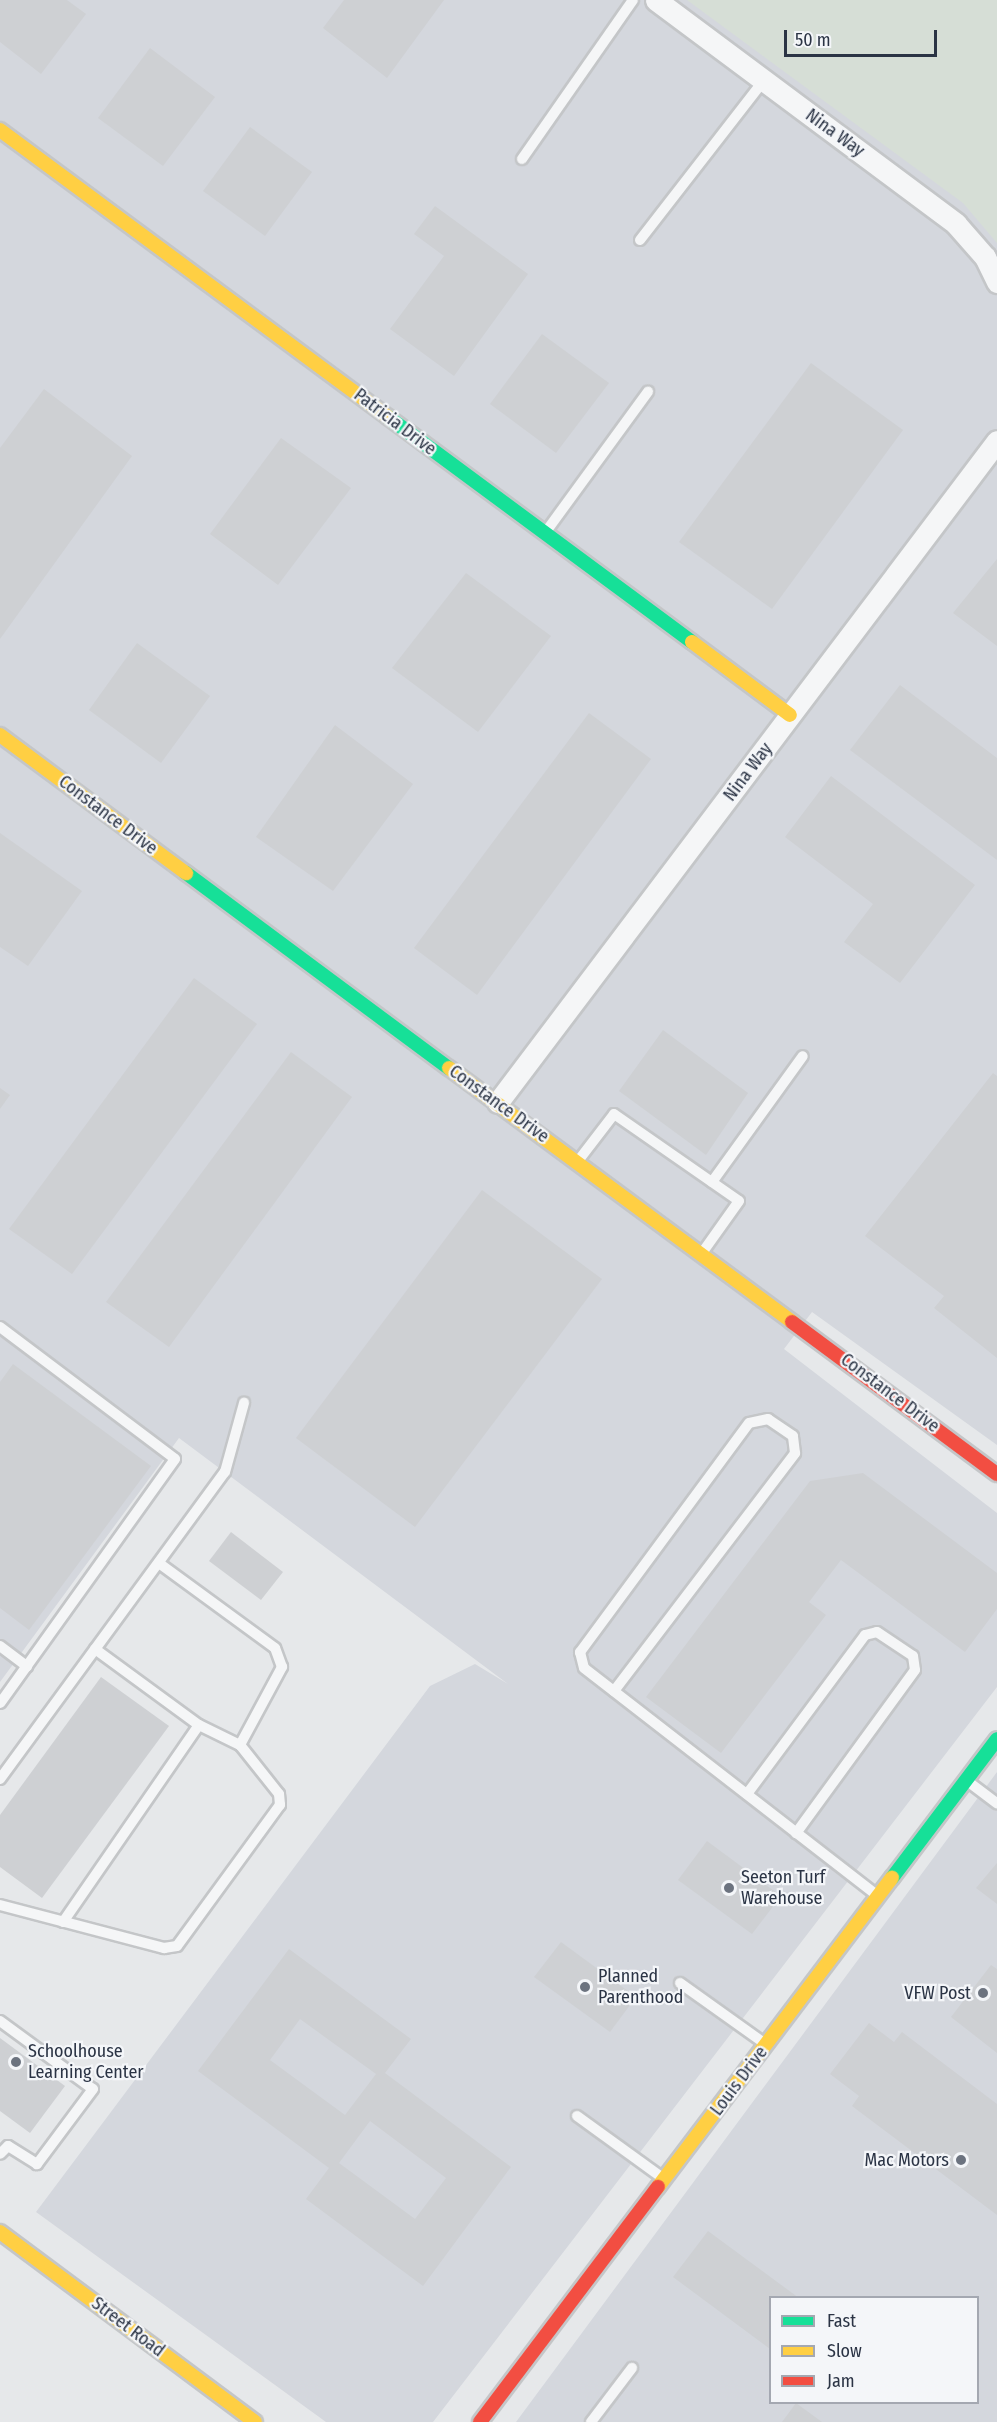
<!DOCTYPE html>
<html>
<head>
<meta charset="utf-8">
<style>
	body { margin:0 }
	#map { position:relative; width:997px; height:2422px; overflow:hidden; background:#e6e8ea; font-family:"Fira Sans Condensed",sans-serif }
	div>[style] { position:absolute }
	.built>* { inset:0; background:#d4d7dd }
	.green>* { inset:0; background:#d6ded6 }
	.building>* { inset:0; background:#ced0d3 }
	.roads { filter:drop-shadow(2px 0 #c4c6c8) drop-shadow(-2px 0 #c4c6c8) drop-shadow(0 2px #c4c6c8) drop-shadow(0 -2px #c4c6c8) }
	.lane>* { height:10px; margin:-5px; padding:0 5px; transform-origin:5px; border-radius:5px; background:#f5f6f7 }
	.street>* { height:21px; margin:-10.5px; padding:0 10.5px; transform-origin:10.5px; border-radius:10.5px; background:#f5f6f7 }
	.fast>* { height:14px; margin:-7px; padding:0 7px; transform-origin:7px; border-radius:7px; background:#16e098 }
	.slow>* { height:14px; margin:-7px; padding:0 7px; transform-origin:7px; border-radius:7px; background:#ffcf43 }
	.jam>* { height:14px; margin:-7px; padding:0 7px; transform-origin:7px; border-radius:7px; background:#f24e42 }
	.dots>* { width:16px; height:16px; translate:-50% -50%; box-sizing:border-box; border:3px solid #f4f6f9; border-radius:50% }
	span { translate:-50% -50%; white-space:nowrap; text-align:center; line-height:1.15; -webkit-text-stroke:4.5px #f4f6f9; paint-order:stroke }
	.street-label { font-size:18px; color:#2b3445 }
	.poi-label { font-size:18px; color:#2b3445 }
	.left { translate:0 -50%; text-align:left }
	.right { translate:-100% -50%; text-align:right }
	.legend { position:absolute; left:769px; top:2296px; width:210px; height:108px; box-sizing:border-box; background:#f4f6f9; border:2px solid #a4a8b1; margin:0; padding:8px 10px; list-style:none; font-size:18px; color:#2b3445 }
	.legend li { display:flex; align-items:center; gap:12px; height:30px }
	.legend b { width:30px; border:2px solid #a4a8b1 }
	.scale { position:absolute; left:784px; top:30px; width:153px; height:27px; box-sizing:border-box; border:3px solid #2b3445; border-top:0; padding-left:8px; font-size:18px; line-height:21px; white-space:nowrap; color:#2b3445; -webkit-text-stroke:4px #f4f6f9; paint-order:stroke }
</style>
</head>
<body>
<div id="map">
	<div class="built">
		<i style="clip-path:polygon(0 0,997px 0,997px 1445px,812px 1312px,784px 1349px,997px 1513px,997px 1687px,433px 2422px,326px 2422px,36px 2212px,430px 1686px,475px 1664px,508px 1684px,179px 1438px,0 1682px)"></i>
		<i style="clip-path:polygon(evenodd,997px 1772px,997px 2422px,516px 2422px,997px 1772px,770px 2298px,978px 2298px,978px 2402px,770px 2402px,770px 2298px)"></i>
	</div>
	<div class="green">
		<i style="clip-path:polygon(687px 0,997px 0,997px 243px,963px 203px)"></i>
	</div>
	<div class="building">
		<i style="clip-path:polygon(0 0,67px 0,86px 14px,41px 74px,0 42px)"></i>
		<i style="clip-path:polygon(344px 0,444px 0,387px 78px,323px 28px)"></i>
		<i style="clip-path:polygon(150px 48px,215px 97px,163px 166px,98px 118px)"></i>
		<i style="clip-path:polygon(250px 127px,312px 172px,265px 236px,203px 191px)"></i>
		<i style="clip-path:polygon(435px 206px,528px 274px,454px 376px,390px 329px,444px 256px,414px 234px)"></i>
		<i style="clip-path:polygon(542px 334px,609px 383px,556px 453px,490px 404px)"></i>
		<i style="clip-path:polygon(811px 363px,903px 430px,772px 609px,679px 542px)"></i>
		<i style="clip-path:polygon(44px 389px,132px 456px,0 639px,0 448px)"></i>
		<i style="clip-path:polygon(281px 438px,351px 488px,278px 585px,210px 534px)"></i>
		<i style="clip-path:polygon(997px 559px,997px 646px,953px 613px)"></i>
		<i style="clip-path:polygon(466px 573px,551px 636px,478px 732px,392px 668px)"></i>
		<i style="clip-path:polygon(137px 643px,210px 696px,161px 763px,89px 710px)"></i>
		<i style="clip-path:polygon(900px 685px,997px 758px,997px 860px,850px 750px)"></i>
		<i style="clip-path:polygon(589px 713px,651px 759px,477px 995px,414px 948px)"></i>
		<i style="clip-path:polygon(335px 725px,413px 784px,333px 891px,256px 837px)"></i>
		<i style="clip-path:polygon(831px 776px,975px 885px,900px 983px,844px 942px,873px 904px,785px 837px)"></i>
		<i style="clip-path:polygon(0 833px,82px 891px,28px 966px,0 947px)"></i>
		<i style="clip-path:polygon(194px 978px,257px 1024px,72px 1274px,9px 1229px)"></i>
		<i style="clip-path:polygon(663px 1030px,748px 1093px,706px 1155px,619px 1091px)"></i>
		<i style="clip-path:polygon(291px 1052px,352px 1097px,169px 1347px,106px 1302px)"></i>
		<i style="clip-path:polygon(993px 1073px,997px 1076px,997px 1358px,934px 1308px,944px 1296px,865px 1236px)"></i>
		<i style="clip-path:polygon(0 1088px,10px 1095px,0 1109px)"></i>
		<i style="clip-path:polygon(482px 1190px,602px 1279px,415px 1527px,296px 1438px)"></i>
		<i style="clip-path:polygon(13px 1364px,151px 1466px,29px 1630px,0 1608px,0 1382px)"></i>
		<i style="clip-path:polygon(863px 1473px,997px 1573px,997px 1609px,965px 1652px,841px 1560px,809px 1602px,826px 1615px,721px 1753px,646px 1697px,810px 1481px)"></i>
		<i style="clip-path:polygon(231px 1532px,283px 1572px,261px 1600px,209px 1561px)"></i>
		<i style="clip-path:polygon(101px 1677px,169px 1726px,42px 1898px,0 1867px,0 1815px)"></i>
		<i style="clip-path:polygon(707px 1841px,781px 1896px,752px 1934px,678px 1880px)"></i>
		<i style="clip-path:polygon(997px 1863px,997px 1904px,976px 1888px)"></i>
		<i style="clip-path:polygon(561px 1942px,636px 1997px,610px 2032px,534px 1977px)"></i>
		<i style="clip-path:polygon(evenodd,289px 1949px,411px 2039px,385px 2073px,511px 2167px,423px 2286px,306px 2199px,329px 2168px,198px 2071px,289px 1949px,300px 2019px,376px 2074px,345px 2115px,270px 2060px,300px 2019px,289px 1949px,370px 2121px,446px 2178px,415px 2219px,339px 2163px,370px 2121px)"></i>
		<i style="clip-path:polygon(991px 1965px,997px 1969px,997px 2053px,951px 2017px)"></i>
		<i style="clip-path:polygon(869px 2023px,894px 2042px,902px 2032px,997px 2104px,997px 2215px,852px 2106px,859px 2096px,830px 2074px)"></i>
		<i style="clip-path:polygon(0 2038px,65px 2086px,30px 2133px,0 2111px)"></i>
		<i style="clip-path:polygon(708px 2231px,799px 2298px,770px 2298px,770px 2349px,673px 2277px)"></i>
		<i style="clip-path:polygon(796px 2403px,822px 2422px,782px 2422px)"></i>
	</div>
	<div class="roads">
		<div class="lane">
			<i style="left:522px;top:159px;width:194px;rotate:-55.1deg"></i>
			<i style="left:640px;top:240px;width:202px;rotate:-52.2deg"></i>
			<i style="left:545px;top:533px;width:175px;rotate:-53.9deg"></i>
			<i style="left:578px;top:1161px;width:59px;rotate:-52.5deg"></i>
			<i style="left:614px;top:1114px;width:152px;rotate:34.8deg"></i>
			<i style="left:739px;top:1201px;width:64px;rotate:125.4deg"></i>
			<i style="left:712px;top:1182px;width:155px;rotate:-54.2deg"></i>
			<i style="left:0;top:1327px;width:219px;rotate:37deg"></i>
			<i style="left:175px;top:1459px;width:300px;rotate:125.6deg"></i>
			<i style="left:0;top:1646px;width:34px;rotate:37deg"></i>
			<i style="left:95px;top:1649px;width:129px;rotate:36.2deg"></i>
			<i style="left:199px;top:1725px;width:46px;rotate:26deg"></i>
			<i style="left:614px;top:1691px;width:299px;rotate:-52.7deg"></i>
			<i style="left:795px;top:1453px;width:17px;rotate:-97deg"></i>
			<i style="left:793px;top:1436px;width:30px;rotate:-146deg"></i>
			<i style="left:768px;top:1419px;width:19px;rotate:168deg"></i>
			<i style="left:749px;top:1423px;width:285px;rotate:126.4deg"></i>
			<i style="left:580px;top:1652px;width:16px;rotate:76deg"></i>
			<i style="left:584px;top:1668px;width:372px;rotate:37.8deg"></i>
			<i style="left:0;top:1779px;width:381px;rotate:-53.8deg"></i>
			<i style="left:225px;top:1472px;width:72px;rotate:-74.6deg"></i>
			<i style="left:966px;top:1780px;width:39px;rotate:37deg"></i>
			<i style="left:747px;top:1794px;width:198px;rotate:-53.4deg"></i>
			<i style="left:865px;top:1635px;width:12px;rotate:-14deg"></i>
			<i style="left:877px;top:1632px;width:43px;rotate:33.7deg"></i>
			<i style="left:913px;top:1656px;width:14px;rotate:82deg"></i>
			<i style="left:915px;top:1670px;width:202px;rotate:126.1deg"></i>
			<i style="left:0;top:1905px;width:170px;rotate:14.7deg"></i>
			<i style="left:164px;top:1948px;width:13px;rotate:-9deg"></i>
			<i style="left:177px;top:1946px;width:175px;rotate:-53.9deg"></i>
			<i style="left:280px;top:1805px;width:11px;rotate:-95deg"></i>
			<i style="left:279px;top:1794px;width:63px;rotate:-128.5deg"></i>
			<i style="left:240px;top:1745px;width:89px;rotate:-61.7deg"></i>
			<i style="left:282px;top:1667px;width:20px;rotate:-110deg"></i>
			<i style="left:275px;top:1648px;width:144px;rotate:-143.8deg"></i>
			<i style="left:63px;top:1922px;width:239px;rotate:-55.4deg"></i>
			<i style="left:680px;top:1983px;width:103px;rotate:35.5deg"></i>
			<i style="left:0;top:2021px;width:115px;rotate:36.2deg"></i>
			<i style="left:93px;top:2089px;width:94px;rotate:126.7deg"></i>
			<i style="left:37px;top:2164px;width:34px;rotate:-148deg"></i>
			<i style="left:8px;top:2146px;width:11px;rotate:135deg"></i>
			<i style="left:577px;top:2116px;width:107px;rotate:35.9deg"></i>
			<i style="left:591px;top:2422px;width:68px;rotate:-52.8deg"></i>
		</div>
		<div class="street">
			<i style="left:656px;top:0;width:374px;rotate:36.7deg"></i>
			<i style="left:956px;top:224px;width:44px;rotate:48.7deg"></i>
			<i style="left:985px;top:257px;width:28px;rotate:64deg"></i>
			<i style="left:498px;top:1102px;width:828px;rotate:-52.95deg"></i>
		</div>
		<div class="fast">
			<i style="left:388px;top:417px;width:378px;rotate:36.5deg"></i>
			<i style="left:186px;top:873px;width:327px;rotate:36.6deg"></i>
			<i style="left:892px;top:1878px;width:174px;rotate:-52.9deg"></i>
		</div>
		<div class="slow">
			<i style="left:0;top:130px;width:483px;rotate:36.5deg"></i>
			<i style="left:692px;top:642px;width:122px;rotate:36.7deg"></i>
			<i style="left:0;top:735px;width:232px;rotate:36.6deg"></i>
			<i style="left:449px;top:1068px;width:427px;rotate:36.5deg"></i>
			<i style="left:658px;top:2187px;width:388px;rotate:-52.9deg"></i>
			<i style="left:0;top:2232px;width:318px;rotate:36.7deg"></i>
		</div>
		<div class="jam">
			<i style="left:792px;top:1322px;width:255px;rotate:36.6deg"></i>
			<i style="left:480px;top:2422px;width:295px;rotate:-52.9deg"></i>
		</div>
	</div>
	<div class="dots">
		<i style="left:729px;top:1888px;background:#6c737f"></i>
		<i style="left:585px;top:1987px;background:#6c737f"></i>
		<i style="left:983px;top:1993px;background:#6c737f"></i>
		<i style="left:16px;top:2062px;background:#6c737f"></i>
		<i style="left:961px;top:2160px;background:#6c737f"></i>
	</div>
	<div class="street-label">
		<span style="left:835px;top:133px;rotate:36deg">Nina Way</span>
		<span style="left:395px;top:422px;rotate:37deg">Patricia Drive</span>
		<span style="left:748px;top:772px;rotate:-53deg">Nina Way</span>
		<span style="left:108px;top:815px;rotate:37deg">Constance Drive</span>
		<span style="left:499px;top:1104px;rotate:36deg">Constance Drive</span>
		<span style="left:890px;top:1393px;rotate:37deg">Constance Drive</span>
		<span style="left:739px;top:2081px;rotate:-53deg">Louis Drive</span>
		<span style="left:128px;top:2327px;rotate:37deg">Street Road</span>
	</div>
	<div class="poi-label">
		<span class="left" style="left:741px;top:1888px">Seeton Turf<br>Warehouse</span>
		<span class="left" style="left:598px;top:1987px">Planned<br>Parenthood</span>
		<span class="right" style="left:971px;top:1993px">VFW Post</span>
		<span class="left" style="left:28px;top:2062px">Schoolhouse<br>Learning Center</span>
		<span class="right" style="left:949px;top:2160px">Mac Motors</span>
	</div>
	<ul class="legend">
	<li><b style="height:8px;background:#16e098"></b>Fast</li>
	<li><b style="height:8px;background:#ffcf43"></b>Slow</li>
	<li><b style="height:8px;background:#f24e42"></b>Jam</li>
	</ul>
	<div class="scale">50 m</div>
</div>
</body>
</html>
